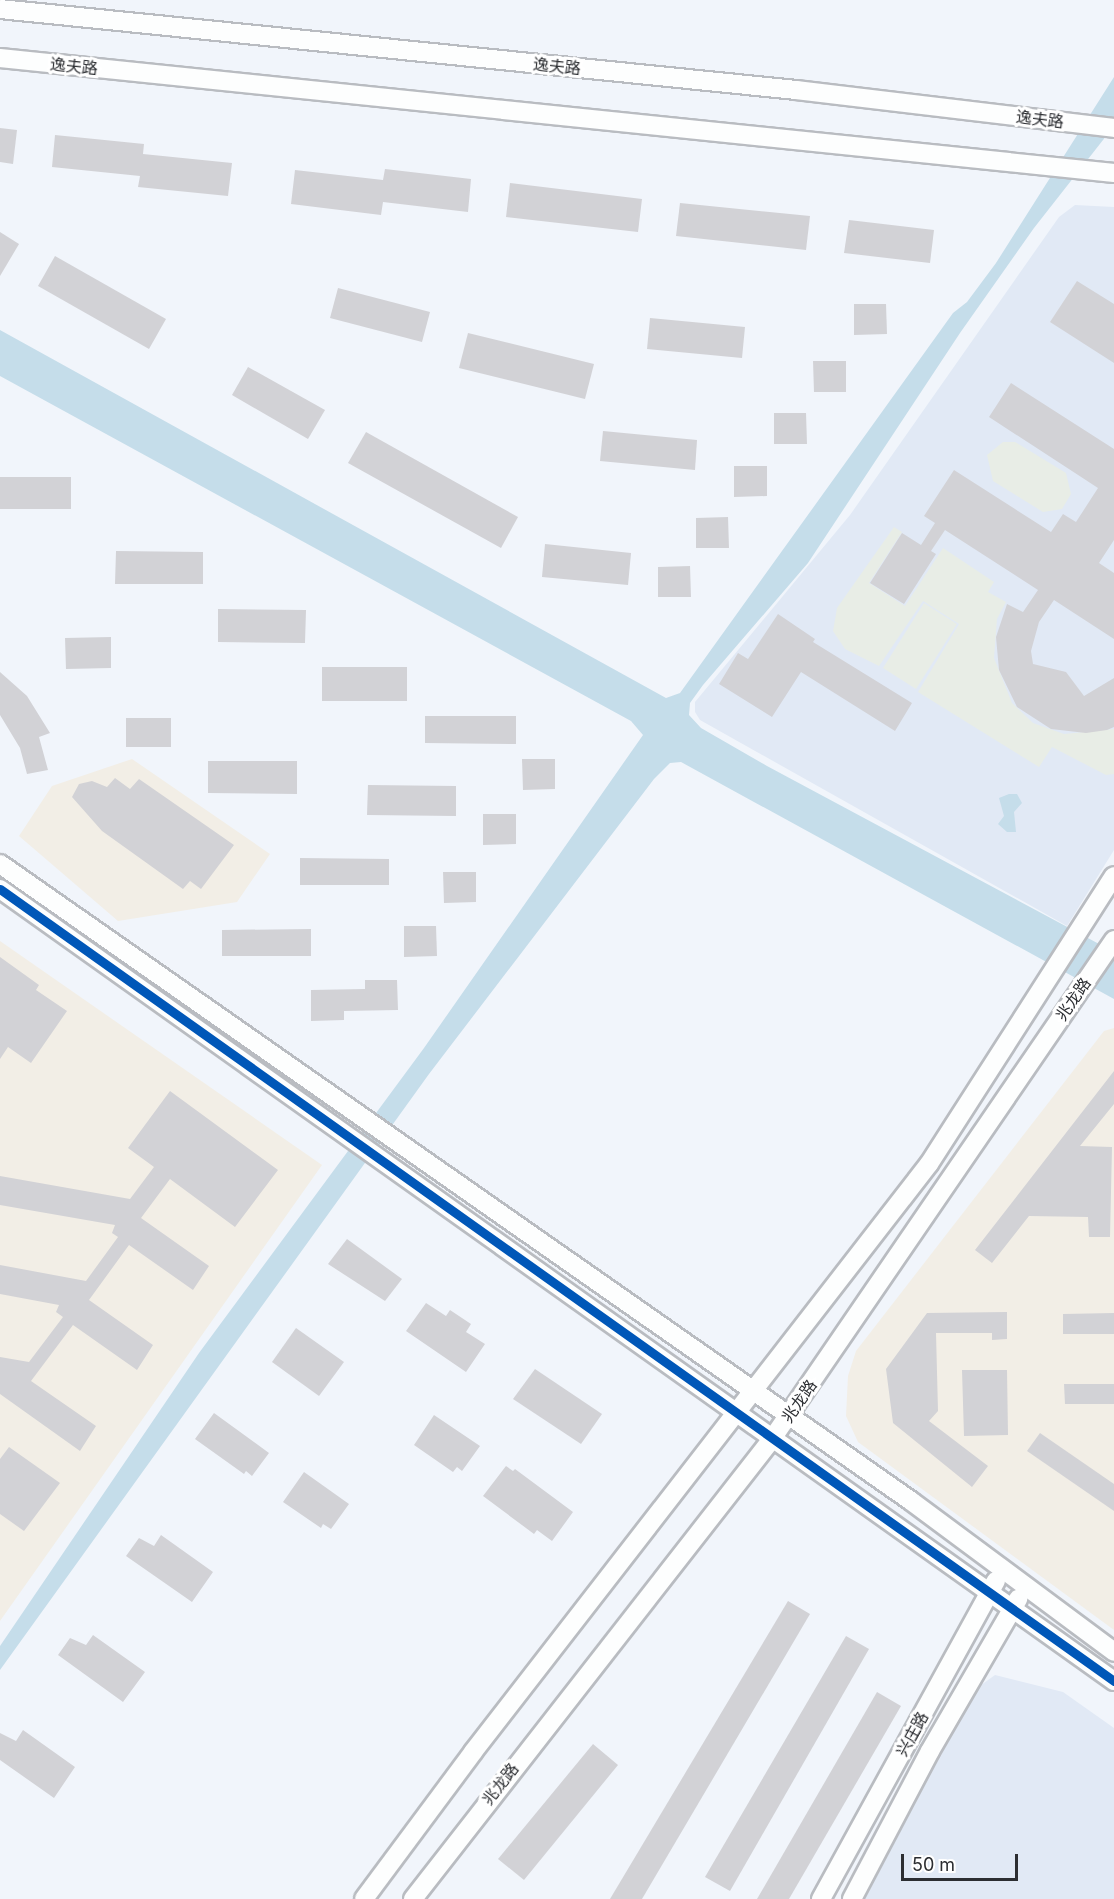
<!DOCTYPE html>
<html>
<head>
<meta charset="utf-8">
<style>
	body { margin:0 }
	#map { position:relative; width:1114px; height:1899px; overflow:hidden; background:#f1f5fb; font-family:Inter,"Noto Sans SC",sans-serif }
	div>[style] { position:absolute }
	.built>* { inset:0; background:#e1e9f5 }
	.education>* { inset:0; background:#f2eee6 }
	.green>* { inset:0; background:#e8ede6 }
	.water>* { inset:0; background:#c5ddea }
	.building>* { inset:0; background:#d2d2d6 }
	.roads { filter:drop-shadow(2px 0 #b9bcc1) drop-shadow(-2px 0 #b9bcc1) drop-shadow(0 2px #b9bcc1) drop-shadow(0 -2px #b9bcc1) }
	.secondary>* { height:18px; margin:-9px; padding:0 9px; transform-origin:9px; border-radius:9px; background:#fdfefe }
	.cycleway>* { height:9px; margin:-4.5px; padding:0 4.5px; transform-origin:4.5px; border-radius:4.5px; background:#0057b8 }
	span { translate:-50% -50%; white-space:nowrap; text-align:center; line-height:1.15; -webkit-text-stroke:6px #fff; paint-order:stroke }
	.street-label { font-size:16px; color:#2c2e32 }
	.scale { position:absolute; left:901px; top:1854px; width:117px; height:27px; box-sizing:border-box; border:3px solid #2c2e32; border-top:0; padding-left:8px; font-size:18px; line-height:21px; white-space:nowrap; color:#2c2e32; -webkit-text-stroke:4px #fff; paint-order:stroke }
</style>
</head>
<body>
<div id="map">
	<div class="built">
		<i style="clip-path:polygon(1075px 205px,1114px 207px,1114px 850px,1067px 926px,700px 720px,695px 712px,695px 702px,850px 515px,1059px 217px)"></i>
		<i style="clip-path:polygon(995px 1675px,1063px 1692px,1114px 1728px,1114px 1899px,862px 1899px,961px 1710px,977px 1688px)"></i>
	</div>
	<div class="education">
		<i style="clip-path:polygon(132px 759px,270px 854px,237px 902px,118px 921px,19px 836px,52px 786px)"></i>
		<i style="clip-path:polygon(0 941px,322px 1165px,0 1621px)"></i>
		<i style="clip-path:polygon(1114px 1028px,1114px 1630px,858px 1442px,846px 1416px,848px 1376px,856px 1351px,1104px 1031px)"></i>
	</div>
	<div class="green">
		<i style="clip-path:polygon(1003px 442px,1015px 442px,1066px 473px,1071px 494px,1062px 509px,1043px 512px,993px 481px,987px 455px)"></i>
		<i style="clip-path:polygon(894px 527px,902px 532px,869px 583px,905px 606px,943px 548px,994px 582px,988px 592px,1006px 602px,997px 619px,994px 658px,1012px 703px,1033px 723px,1064px 734px,1114px 729px,1114px 774px,1106px 775px,1052px 747px,1039px 767px,918px 692px,959px 624px,923px 601px,879px 666px,845px 649px,833px 631px,837px 608px)"></i>
		<i style="clip-path:polygon(924px 603px,957px 624px,916px 689px,883px 668px)"></i>
	</div>
	<div class="water">
		<i style="clip-path:polygon(1114px 77px,1114px 126px,1034px 228px,960px 333px,808px 563px,703px 685px,690px 703px,689px 715px,701px 728px,767px 766px,1114px 952px,1114px 999px,681px 762px,670px 763px,654px 779px,429px 1074px,0 1670px,0 1646px,199px 1353px,424px 1048px,643px 735px,631px 721px,0 376px,0 330px,666px 698px,680px 693px,953px 313px,967px 302px,996px 263px)"></i>
		<i style="clip-path:polygon(1009px 794px,1017px 794px,1022px 803px,1014px 812px,1016px 832px,1007px 832px,998px 824px,1004px 816px,999px 798px)"></i>
	</div>
	<div class="building">
		<i style="clip-path:polygon(0 128px,17px 130px,13px 164px,0 162px)"></i>
		<i style="clip-path:polygon(55px 135px,144px 144px,143px 154px,232px 163px,228px 196px,138px 187px,140px 176px,52px 167px)"></i>
		<i style="clip-path:polygon(385px 169px,471px 179px,468px 212px,383px 202px,381px 215px,291px 204px,295px 170px,383px 180px)"></i>
		<i style="clip-path:polygon(510px 183px,642px 199px,638px 232px,506px 217px)"></i>
		<i style="clip-path:polygon(680px 203px,810px 216px,806px 250px,676px 236px)"></i>
		<i style="clip-path:polygon(849px 220px,934px 230px,930px 263px,844px 253px)"></i>
		<i style="clip-path:polygon(0 232px,19px 244px,0 276px)"></i>
		<i style="clip-path:polygon(55px 256px,166px 319px,149px 349px,38px 286px)"></i>
		<i style="clip-path:polygon(1077px 281px,1114px 304px,1114px 363px,1050px 322px)"></i>
		<i style="clip-path:polygon(338px 288px,430px 312px,422px 342px,330px 318px)"></i>
		<i style="clip-path:polygon(854px 304px,886px 304px,887px 334px,854px 335px)"></i>
		<i style="clip-path:polygon(650px 318px,745px 327px,742px 358px,647px 349px)"></i>
		<i style="clip-path:polygon(468px 333px,594px 364px,585px 399px,459px 368px)"></i>
		<i style="clip-path:polygon(813px 361px,846px 361px,846px 392px,814px 392px)"></i>
		<i style="clip-path:polygon(248px 367px,325px 410px,308px 439px,232px 395px)"></i>
		<i style="clip-path:polygon(1011px 383px,1114px 449px,1114px 540px,1099px 563px,1114px 573px,1114px 639px,1054px 600px,1039px 622px,1031px 651px,1033px 664px,1066px 672px,1084px 696px,1114px 678px,1114px 727px,1107px 730px,1086px 733px,1051px 729px,1017px 707px,999px 670px,996px 637px,1007px 604px,1023px 612px,1038px 590px,945px 530px,931px 551px,936px 554px,904px 604px,870px 583px,902px 533px,921px 545px,935px 523px,924px 516px,954px 470px,1051px 532px,1063px 514px,1076px 522px,1098px 488px,989px 417px)"></i>
		<i style="clip-path:polygon(774px 413px,806px 413px,807px 444px,774px 444px)"></i>
		<i style="clip-path:polygon(603px 431px,697px 440px,695px 470px,600px 461px)"></i>
		<i style="clip-path:polygon(366px 432px,518px 517px,501px 548px,348px 463px)"></i>
		<i style="clip-path:polygon(734px 466px,767px 466px,767px 496px,734px 497px)"></i>
		<i style="clip-path:polygon(0 477px,71px 477px,71px 509px,0 509px)"></i>
		<i style="clip-path:polygon(728px 517px,729px 548px,696px 548px,696px 518px)"></i>
		<i style="clip-path:polygon(545px 544px,631px 553px,628px 585px,542px 577px)"></i>
		<i style="clip-path:polygon(116px 551px,203px 552px,203px 584px,115px 584px)"></i>
		<i style="clip-path:polygon(690px 566px,691px 597px,658px 597px,658px 567px)"></i>
		<i style="clip-path:polygon(218px 609px,306px 610px,305px 643px,218px 642px)"></i>
		<i style="clip-path:polygon(778px 614px,815px 639px,813px 642px,912px 703px,895px 731px,801px 672px,772px 717px,719px 684px,738px 653px,748px 659px)"></i>
		<i style="clip-path:polygon(111px 637px,111px 668px,66px 669px,65px 638px)"></i>
		<i style="clip-path:polygon(322px 667px,407px 667px,407px 701px,322px 701px)"></i>
		<i style="clip-path:polygon(0 672px,27px 696px,50px 733px,39px 737px,48px 770px,27px 774px,20px 748px,0 715px)"></i>
		<i style="clip-path:polygon(425px 716px,516px 716px,516px 744px,425px 743px)"></i>
		<i style="clip-path:polygon(126px 718px,171px 718px,171px 747px,126px 747px)"></i>
		<i style="clip-path:polygon(522px 759px,555px 759px,555px 789px,523px 790px)"></i>
		<i style="clip-path:polygon(208px 761px,297px 761px,297px 794px,208px 793px)"></i>
		<i style="clip-path:polygon(115px 778px,130px 789px,139px 779px,234px 845px,201px 889px,190px 881px,183px 889px,102px 831px,72px 797px,79px 784px,92px 781px,107px 787px)"></i>
		<i style="clip-path:polygon(368px 785px,456px 786px,456px 816px,367px 815px)"></i>
		<i style="clip-path:polygon(483px 814px,516px 814px,516px 844px,483px 845px)"></i>
		<i style="clip-path:polygon(300px 858px,389px 859px,389px 885px,300px 885px)"></i>
		<i style="clip-path:polygon(443px 872px,476px 872px,476px 902px,444px 903px)"></i>
		<i style="clip-path:polygon(404px 926px,436px 926px,437px 956px,404px 957px)"></i>
		<i style="clip-path:polygon(311px 929px,311px 956px,222px 956px,222px 930px)"></i>
		<i style="clip-path:polygon(0 957px,39px 985px,36px 990px,67px 1011px,31px 1063px,8px 1047px,0 1059px)"></i>
		<i style="clip-path:polygon(365px 980px,397px 980px,398px 1010px,344px 1011px,344px 1020px,311px 1021px,311px 990px,365px 989px)"></i>
		<i style="clip-path:polygon(1114px 1071px,1114px 1104px,1080px 1146px,1112px 1147px,1110px 1237px,1089px 1237px,1088px 1217px,1029px 1216px,992px 1263px,975px 1250px)"></i>
		<i style="clip-path:polygon(170px 1091px,278px 1170px,235px 1227px,170px 1179px,141px 1218px,209px 1266px,193px 1290px,129px 1245px,89px 1300px,153px 1345px,137px 1370px,73px 1325px,31px 1381px,96px 1426px,80px 1451px,0 1394px,0 1357px,29px 1362px,63px 1317px,56px 1312px,59px 1305px,0 1294px,0 1265px,86px 1281px,118px 1237px,112px 1233px,115px 1225px,0 1205px,0 1176px,130px 1199px,154px 1167px,128px 1148px)"></i>
		<i style="clip-path:polygon(347px 1239px,402px 1279px,385px 1301px,328px 1264px)"></i>
		<i style="clip-path:polygon(426px 1303px,446px 1316px,450px 1310px,471px 1324px,466px 1332px,485px 1344px,466px 1372px,406px 1331px)"></i>
		<i style="clip-path:polygon(1007px 1312px,1007px 1339px,992px 1340px,992px 1333px,936px 1333px,938px 1411px,929px 1421px,988px 1466px,972px 1487px,893px 1423px,886px 1369px,927px 1313px)"></i>
		<i style="clip-path:polygon(1114px 1313px,1114px 1334px,1063px 1334px,1063px 1314px)"></i>
		<i style="clip-path:polygon(296px 1328px,344px 1362px,319px 1396px,272px 1362px)"></i>
		<i style="clip-path:polygon(535px 1369px,602px 1414px,581px 1444px,513px 1399px)"></i>
		<i style="clip-path:polygon(962px 1370px,1007px 1370px,1008px 1435px,964px 1436px)"></i>
		<i style="clip-path:polygon(1064px 1384px,1114px 1384px,1114px 1404px,1065px 1404px)"></i>
		<i style="clip-path:polygon(214px 1413px,269px 1453px,252px 1476px,246px 1471px,244px 1474px,195px 1439px)"></i>
		<i style="clip-path:polygon(434px 1415px,480px 1446px,462px 1471px,457px 1467px,453px 1472px,414px 1445px)"></i>
		<i style="clip-path:polygon(1040px 1433px,1114px 1484px,1114px 1511px,1027px 1451px)"></i>
		<i style="clip-path:polygon(9px 1447px,60px 1483px,24px 1531px,0 1514px,0 1459px)"></i>
		<i style="clip-path:polygon(506px 1466px,513px 1471px,515px 1469px,573px 1512px,552px 1541px,537px 1530px,534px 1534px,483px 1496px)"></i>
		<i style="clip-path:polygon(304px 1472px,349px 1504px,331px 1529px,323px 1524px,321px 1528px,283px 1502px)"></i>
		<i style="clip-path:polygon(161px 1535px,213px 1572px,192px 1602px,126px 1556px,139px 1538px,154px 1546px)"></i>
		<i style="clip-path:polygon(788px 1601px,810px 1614px,642px 1899px,610px 1899px)"></i>
		<i style="clip-path:polygon(93px 1635px,145px 1672px,123px 1702px,58px 1655px,70px 1638px,86px 1645px)"></i>
		<i style="clip-path:polygon(846px 1636px,869px 1649px,730px 1891px,705px 1877px)"></i>
		<i style="clip-path:polygon(877px 1692px,901px 1706px,789px 1899px,757px 1899px)"></i>
		<i style="clip-path:polygon(23px 1730px,75px 1767px,54px 1798px,0 1760px,0 1733px,16px 1741px)"></i>
		<i style="clip-path:polygon(593px 1744px,618px 1765px,524px 1880px,498px 1859px)"></i>
	</div>
	<div class="roads">
		<div class="secondary">
			<i style="left:0;top:9px;width:800px;rotate:5.81deg"></i>
			<i style="left:796px;top:90px;width:320px;rotate:6.8deg"></i>
			<i style="left:0;top:58px;width:1120px;rotate:5.89deg"></i>
			<i style="left:0;top:864px;width:1112px;rotate:34.96deg"></i>
			<i style="left:911px;top:1501px;width:253px;rotate:36.6deg"></i>
			<i style="left:0;top:889px;width:1367px;rotate:35.41deg"></i>
			<i style="left:364px;top:1899px;width:183px;rotate:-53.4deg"></i>
			<i style="left:473px;top:1752px;width:744px;rotate:-52.21deg"></i>
			<i style="left:929px;top:1164px;width:342px;rotate:-57.3deg"></i>
			<i style="left:413px;top:1899px;width:584px;rotate:-52.03deg"></i>
			<i style="left:772px;top:1439px;width:605px;rotate:-55.57deg"></i>
			<i style="left:821px;top:1899px;width:363px;rotate:-61.2deg"></i>
			<i style="left:852px;top:1899px;width:167px;rotate:-62.2deg"></i>
			<i style="left:930px;top:1751px;width:176px;rotate:-59.9deg"></i>
		</div>
	</div>
	<div class="cycleway">
		<i style="left:0;top:889px;width:1367px;rotate:35.41deg"></i>
	</div>
	<div class="street-label">
		<span style="left:74px;top:66px;rotate:6deg">逸夫路</span>
		<span style="left:557px;top:66px;rotate:6deg">逸夫路</span>
		<span style="left:1040px;top:119px;rotate:7deg">逸夫路</span>
		<span style="left:1073px;top:999px;rotate:-55deg">兆龙路</span>
		<span style="left:799px;top:1401px;rotate:-55deg">兆龙路</span>
		<span style="left:912px;top:1734px;rotate:-61deg">兴庄路</span>
		<span style="left:500px;top:1784px;rotate:-52deg">兆龙路</span>
	</div>
	<div class="scale">50 m</div>
</div>
</body>
</html>
